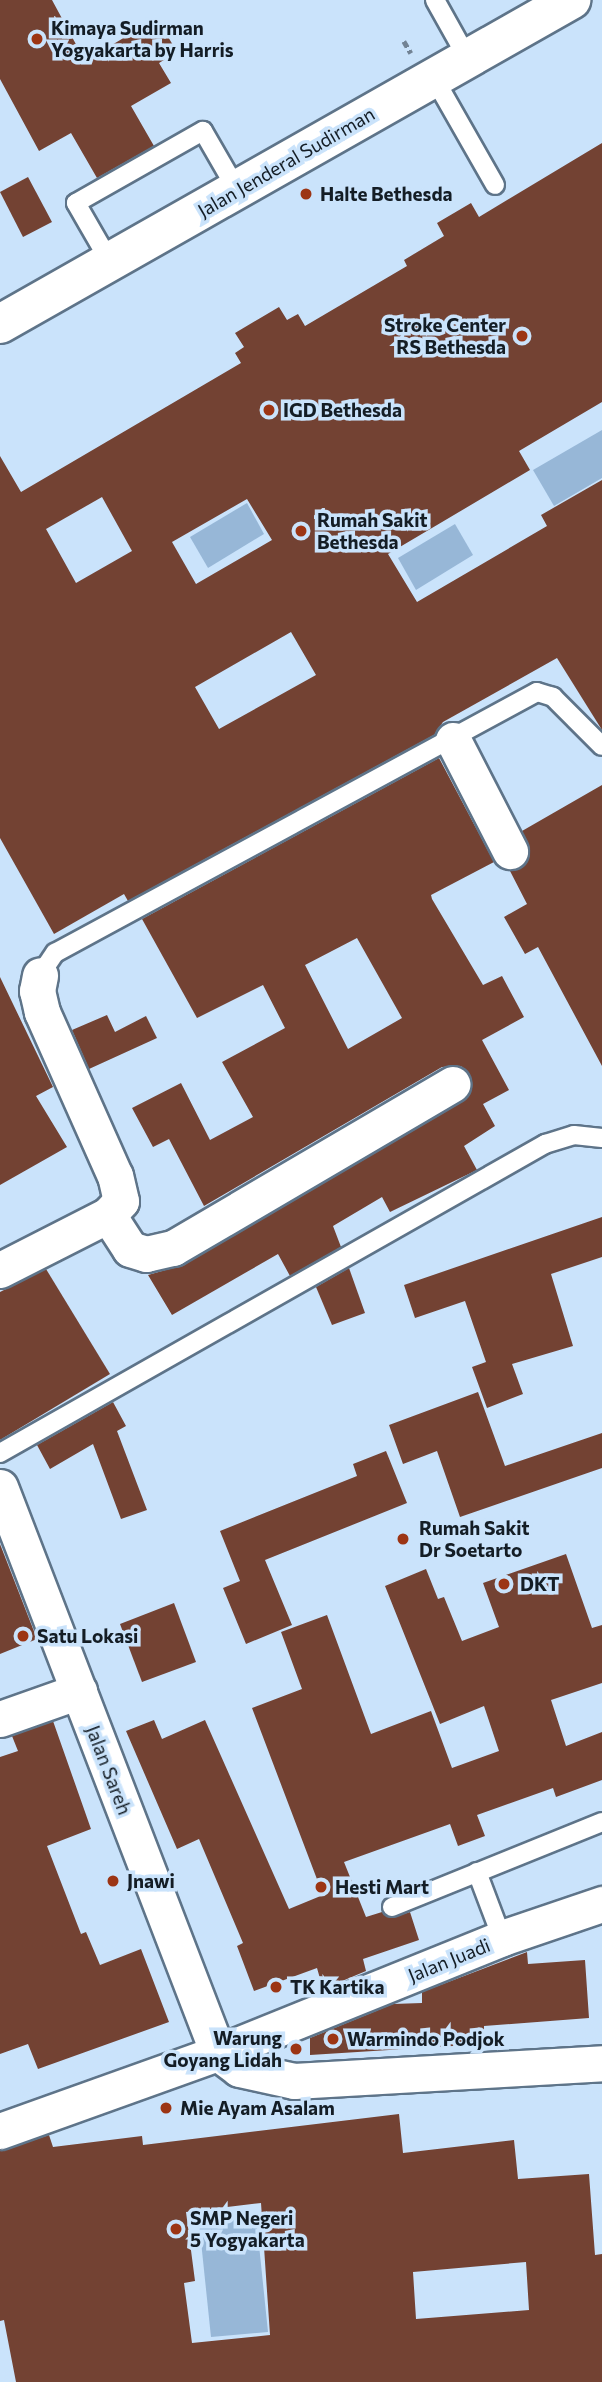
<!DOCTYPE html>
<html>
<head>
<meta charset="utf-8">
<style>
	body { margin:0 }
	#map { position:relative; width:602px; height:2382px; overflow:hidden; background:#cae3fb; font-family:Commissioner,sans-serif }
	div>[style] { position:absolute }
	.green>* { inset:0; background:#97b7d7 }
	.building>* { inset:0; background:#734233 }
	.path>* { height:4.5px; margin-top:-2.25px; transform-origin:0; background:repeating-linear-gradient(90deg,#728394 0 7px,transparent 0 10.5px) }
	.roads { filter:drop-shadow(2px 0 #5e7489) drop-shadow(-2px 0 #5e7489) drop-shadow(0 2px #5e7489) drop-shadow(0 -2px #5e7489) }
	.service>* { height:18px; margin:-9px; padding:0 9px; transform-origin:9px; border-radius:9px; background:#fff }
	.minor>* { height:35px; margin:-17.5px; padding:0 17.5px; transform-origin:17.5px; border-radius:17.5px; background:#fff }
	.primary>* { height:38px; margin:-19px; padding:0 19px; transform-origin:19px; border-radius:19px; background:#fff }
	.dots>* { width:19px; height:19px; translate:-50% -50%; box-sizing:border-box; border:4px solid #cae3fb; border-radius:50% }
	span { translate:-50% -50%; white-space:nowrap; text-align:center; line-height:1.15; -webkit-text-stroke:7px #cae3fb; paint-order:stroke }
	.poi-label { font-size:19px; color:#141d25; font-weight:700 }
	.left { translate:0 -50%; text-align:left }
	.right { translate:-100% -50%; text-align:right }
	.street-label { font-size:19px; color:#141d25 }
</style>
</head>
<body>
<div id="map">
	<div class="green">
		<i style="clip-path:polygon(602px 430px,602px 478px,554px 506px,533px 470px)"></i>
		<i style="clip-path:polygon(247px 503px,264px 534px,208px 568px,190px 537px)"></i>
		<i style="clip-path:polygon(455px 524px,473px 555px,416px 590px,398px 558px)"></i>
		<i style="clip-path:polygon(256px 2216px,268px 2332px,211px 2337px,199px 2222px)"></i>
	</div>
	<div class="building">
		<i style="clip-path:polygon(0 0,52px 0,85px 61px,157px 18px,177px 52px,159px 63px,171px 83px,131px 106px,154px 146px,97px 178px,71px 133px,39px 151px,0 79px)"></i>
		<i style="clip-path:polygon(evenodd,602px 143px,602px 402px,519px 451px,530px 470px,388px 554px,417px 602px,547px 526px,541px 515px,602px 480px,602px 730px,557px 658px,443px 722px,434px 735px,128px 901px,124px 894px,54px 934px,0 838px,0 456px,21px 492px,241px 363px,235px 353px,244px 347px,235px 333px,279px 307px,287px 320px,298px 314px,305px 326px,407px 266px,404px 260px,444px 236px,437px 223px,471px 203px,479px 217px,602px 143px,102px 497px,132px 551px,76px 583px,46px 529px,102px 497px,602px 143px,247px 499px,272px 540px,196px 584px,172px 542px,247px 499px,602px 143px,291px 632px,316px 675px,219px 729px,195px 687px,291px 632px)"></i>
		<i style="clip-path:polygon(28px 177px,52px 222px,23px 237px,0 192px)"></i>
		<i style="clip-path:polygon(evenodd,439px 758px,494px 862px,431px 895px,432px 899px,483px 985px,502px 976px,524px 1017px,482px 1040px,509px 1090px,483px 1104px,495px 1126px,464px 1146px,477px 1170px,390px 1212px,382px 1197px,333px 1226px,341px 1247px,290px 1276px,278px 1254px,172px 1315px,148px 1275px,183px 1265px,462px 1101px,472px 1083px,461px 1066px,442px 1067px,204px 1206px,169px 1139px,153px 1147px,132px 1108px,181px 1083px,210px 1140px,253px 1117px,222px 1062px,285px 1028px,263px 985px,197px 1018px,142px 919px,439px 758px,357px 938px,402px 1018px,348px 1049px,305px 965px,357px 938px)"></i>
		<i style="clip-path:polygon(602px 785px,602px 1066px,538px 947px,525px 954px,504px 917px,527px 904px,510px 871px,526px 862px,530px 853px,522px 831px)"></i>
		<i style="clip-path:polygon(0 977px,53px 1087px,36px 1096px,67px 1147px,0 1185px)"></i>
		<i style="clip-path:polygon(107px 1015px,115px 1032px,146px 1016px,157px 1038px,89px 1069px,72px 1030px)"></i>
		<i style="clip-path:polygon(602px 1217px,602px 1257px,551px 1274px,573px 1346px,512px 1364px,523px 1394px,487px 1408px,472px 1367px,486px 1362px,465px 1301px,415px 1318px,404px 1285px)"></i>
		<i style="clip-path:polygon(349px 1268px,365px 1313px,332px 1325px,316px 1287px)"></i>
		<i style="clip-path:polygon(46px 1269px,110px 1374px,0 1440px,0 1292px)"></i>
		<i style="clip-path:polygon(478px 1392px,505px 1466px,602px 1433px,602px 1468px,460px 1517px,437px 1451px,403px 1464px,389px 1425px)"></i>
		<i style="clip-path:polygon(113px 1402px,126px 1426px,117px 1431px,147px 1510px,121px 1519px,93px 1444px,50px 1469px,37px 1445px)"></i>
		<i style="clip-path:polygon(386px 1451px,407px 1503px,265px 1560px,292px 1625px,246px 1644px,223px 1588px,240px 1581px,220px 1531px,357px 1476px,353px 1464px)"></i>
		<i style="clip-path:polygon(0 1544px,37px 1639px,0 1654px)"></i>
		<i style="clip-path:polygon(566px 1554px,592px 1628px,602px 1625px,602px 1683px,551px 1700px,566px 1746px,602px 1732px,602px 1780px,556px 1797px,553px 1788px,477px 1815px,485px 1836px,458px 1846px,450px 1824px,344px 1862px,366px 1917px,382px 1912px,391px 1918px,410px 1912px,419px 1940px,363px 1959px,366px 1971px,323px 1989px,317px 1968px,254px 1991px,237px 1946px,243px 1943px,199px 1839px,177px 1849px,126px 1731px,154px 1720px,162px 1739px,205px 1720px,289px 1909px,323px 1895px,252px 1708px,302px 1689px,281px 1632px,327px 1615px,371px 1734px,431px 1711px,452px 1768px,499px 1751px,484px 1706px,440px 1724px,385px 1586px,426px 1569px,438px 1599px,444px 1597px,462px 1641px,499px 1627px,483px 1583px)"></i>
		<i style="clip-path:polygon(174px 1603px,196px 1662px,142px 1682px,120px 1624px)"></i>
		<i style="clip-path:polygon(53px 1721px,91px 1829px,47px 1846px,81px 1934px,86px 1932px,100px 1965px,141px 1949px,169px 2022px,38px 2069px,28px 2044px,0 2054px,0 1757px,18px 1751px,12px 1736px)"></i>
		<i style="clip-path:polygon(527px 1952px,528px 1964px,585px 1960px,589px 2018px,484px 2026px,484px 2044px,310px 2055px,310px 2038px,393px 2004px,422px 2003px,422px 1992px)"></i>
		<i style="clip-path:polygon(evenodd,399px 2114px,403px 2153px,514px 2140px,518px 2179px,589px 2174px,595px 2255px,602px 2254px,602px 2382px,16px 2382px,4px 2320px,0 2321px,0 2151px,49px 2135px,53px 2147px,142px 2136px,143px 2145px,399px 2114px,261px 2203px,270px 2335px,192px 2343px,184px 2283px,195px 2281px,186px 2212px,261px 2203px,399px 2114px,526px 2262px,529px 2310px,416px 2319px,413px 2272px,526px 2262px)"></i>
	</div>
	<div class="path">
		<i style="left:404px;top:41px;width:14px;rotate:60deg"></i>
	</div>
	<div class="roads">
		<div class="service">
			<i style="left:435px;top:0;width:68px;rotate:60.8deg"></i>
			<i style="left:434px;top:78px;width:123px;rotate:60.3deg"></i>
			<i style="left:110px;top:262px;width:68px;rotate:-120deg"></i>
			<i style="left:76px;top:203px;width:146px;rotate:-29.6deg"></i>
			<i style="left:203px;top:131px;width:68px;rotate:60deg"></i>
			<i style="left:40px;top:975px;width:27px;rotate:-56deg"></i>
			<i style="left:55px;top:953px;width:548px;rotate:-28.44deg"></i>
			<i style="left:537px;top:692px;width:17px;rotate:17deg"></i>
			<i style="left:553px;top:697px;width:69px;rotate:45deg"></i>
			<i style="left:0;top:1453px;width:627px;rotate:-29.55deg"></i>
			<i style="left:545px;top:1144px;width:30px;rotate:-17deg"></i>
			<i style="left:574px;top:1135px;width:28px;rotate:6deg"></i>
			<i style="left:477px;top:1872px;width:71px;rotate:69.3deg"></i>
			<i style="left:392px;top:1907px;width:227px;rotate:-22deg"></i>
		</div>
		<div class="minor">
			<i style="left:453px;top:740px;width:125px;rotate:62.8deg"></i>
			<i style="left:108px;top:1215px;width:40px;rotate:57.1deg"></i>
			<i style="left:130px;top:1249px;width:17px;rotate:17deg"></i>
			<i style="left:146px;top:1254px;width:28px;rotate:-13deg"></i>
			<i style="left:173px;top:1248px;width:324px;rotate:-30.4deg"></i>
			<i style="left:0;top:1270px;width:121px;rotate:-27deg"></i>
			<i style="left:108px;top:1215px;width:19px;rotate:-47deg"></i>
			<i style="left:121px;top:1201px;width:26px;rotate:-103deg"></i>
			<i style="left:115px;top:1176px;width:180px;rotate:-114deg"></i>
			<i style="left:42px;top:1012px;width:22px;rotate:-103deg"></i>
			<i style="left:37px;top:991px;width:16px;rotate:-79deg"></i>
			<i style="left:0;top:1487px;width:607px;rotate:68.94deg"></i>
			<i style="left:0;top:1719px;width:84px;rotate:-19.5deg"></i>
			<i style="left:218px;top:2053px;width:26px;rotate:37deg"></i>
			<i style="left:239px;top:2069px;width:56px;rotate:12.3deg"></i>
			<i style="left:294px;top:2081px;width:309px;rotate:-3.3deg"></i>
			<i style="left:0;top:2131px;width:232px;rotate:-19.7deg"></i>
			<i style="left:218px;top:2053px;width:306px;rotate:-22deg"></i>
			<i style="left:502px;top:1938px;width:106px;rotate:-18.8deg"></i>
		</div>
		<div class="primary">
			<i style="left:0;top:324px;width:657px;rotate:-29.57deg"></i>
		</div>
	</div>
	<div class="dots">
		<i style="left:37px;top:39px;background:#9c3514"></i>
		<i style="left:306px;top:194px;background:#9c3514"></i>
		<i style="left:522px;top:336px;background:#9c3514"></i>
		<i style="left:269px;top:410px;background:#9c3514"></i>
		<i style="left:301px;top:531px;background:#9c3514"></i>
		<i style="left:403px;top:1539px;background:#9c3514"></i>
		<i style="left:504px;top:1584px;background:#9c3514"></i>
		<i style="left:23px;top:1636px;background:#9c3514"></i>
		<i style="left:113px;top:1881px;background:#9c3514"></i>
		<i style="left:321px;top:1887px;background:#9c3514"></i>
		<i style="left:276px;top:1987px;background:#9c3514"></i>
		<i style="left:333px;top:2039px;background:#9c3514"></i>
		<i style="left:296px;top:2049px;background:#9c3514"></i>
		<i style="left:166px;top:2108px;background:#9c3514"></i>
		<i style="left:176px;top:2229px;background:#9c3514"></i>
	</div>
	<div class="poi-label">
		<span class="left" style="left:51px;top:39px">Kimaya Sudirman<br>Yogyakarta by Harris</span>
		<span class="left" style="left:320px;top:194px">Halte Bethesda</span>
		<span class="right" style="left:506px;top:336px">Stroke Center<br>RS Bethesda</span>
		<span class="left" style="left:283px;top:410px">IGD Bethesda</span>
		<span class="left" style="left:317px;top:531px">Rumah Sakit<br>Bethesda</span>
		<span class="left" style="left:419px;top:1539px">Rumah Sakit<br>Dr Soetarto</span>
		<span class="left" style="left:520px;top:1584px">DKT</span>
		<span class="left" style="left:37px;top:1636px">Satu Lokasi</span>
		<span class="left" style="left:127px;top:1881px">Jnawi</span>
		<span class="left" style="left:335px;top:1887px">Hesti Mart</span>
		<span class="left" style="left:290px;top:1987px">TK Kartika</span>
		<span class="right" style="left:282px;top:2049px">Warung<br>Goyang Lidah</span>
		<span class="left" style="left:347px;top:2039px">Warmindo Podjok</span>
		<span class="left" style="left:180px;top:2108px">Mie Ayam Asalam</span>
		<span class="left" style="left:190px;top:2229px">SMP Negeri<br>5 Yogyakarta</span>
	</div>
	<div class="street-label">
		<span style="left:286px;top:162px;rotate:-30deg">Jalan Jenderal Sudirman</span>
		<span style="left:109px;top:1770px;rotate:69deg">Jalan Sareh</span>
		<span style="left:449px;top:1960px;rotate:-22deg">Jalan Juadi</span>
	</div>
</div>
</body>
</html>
